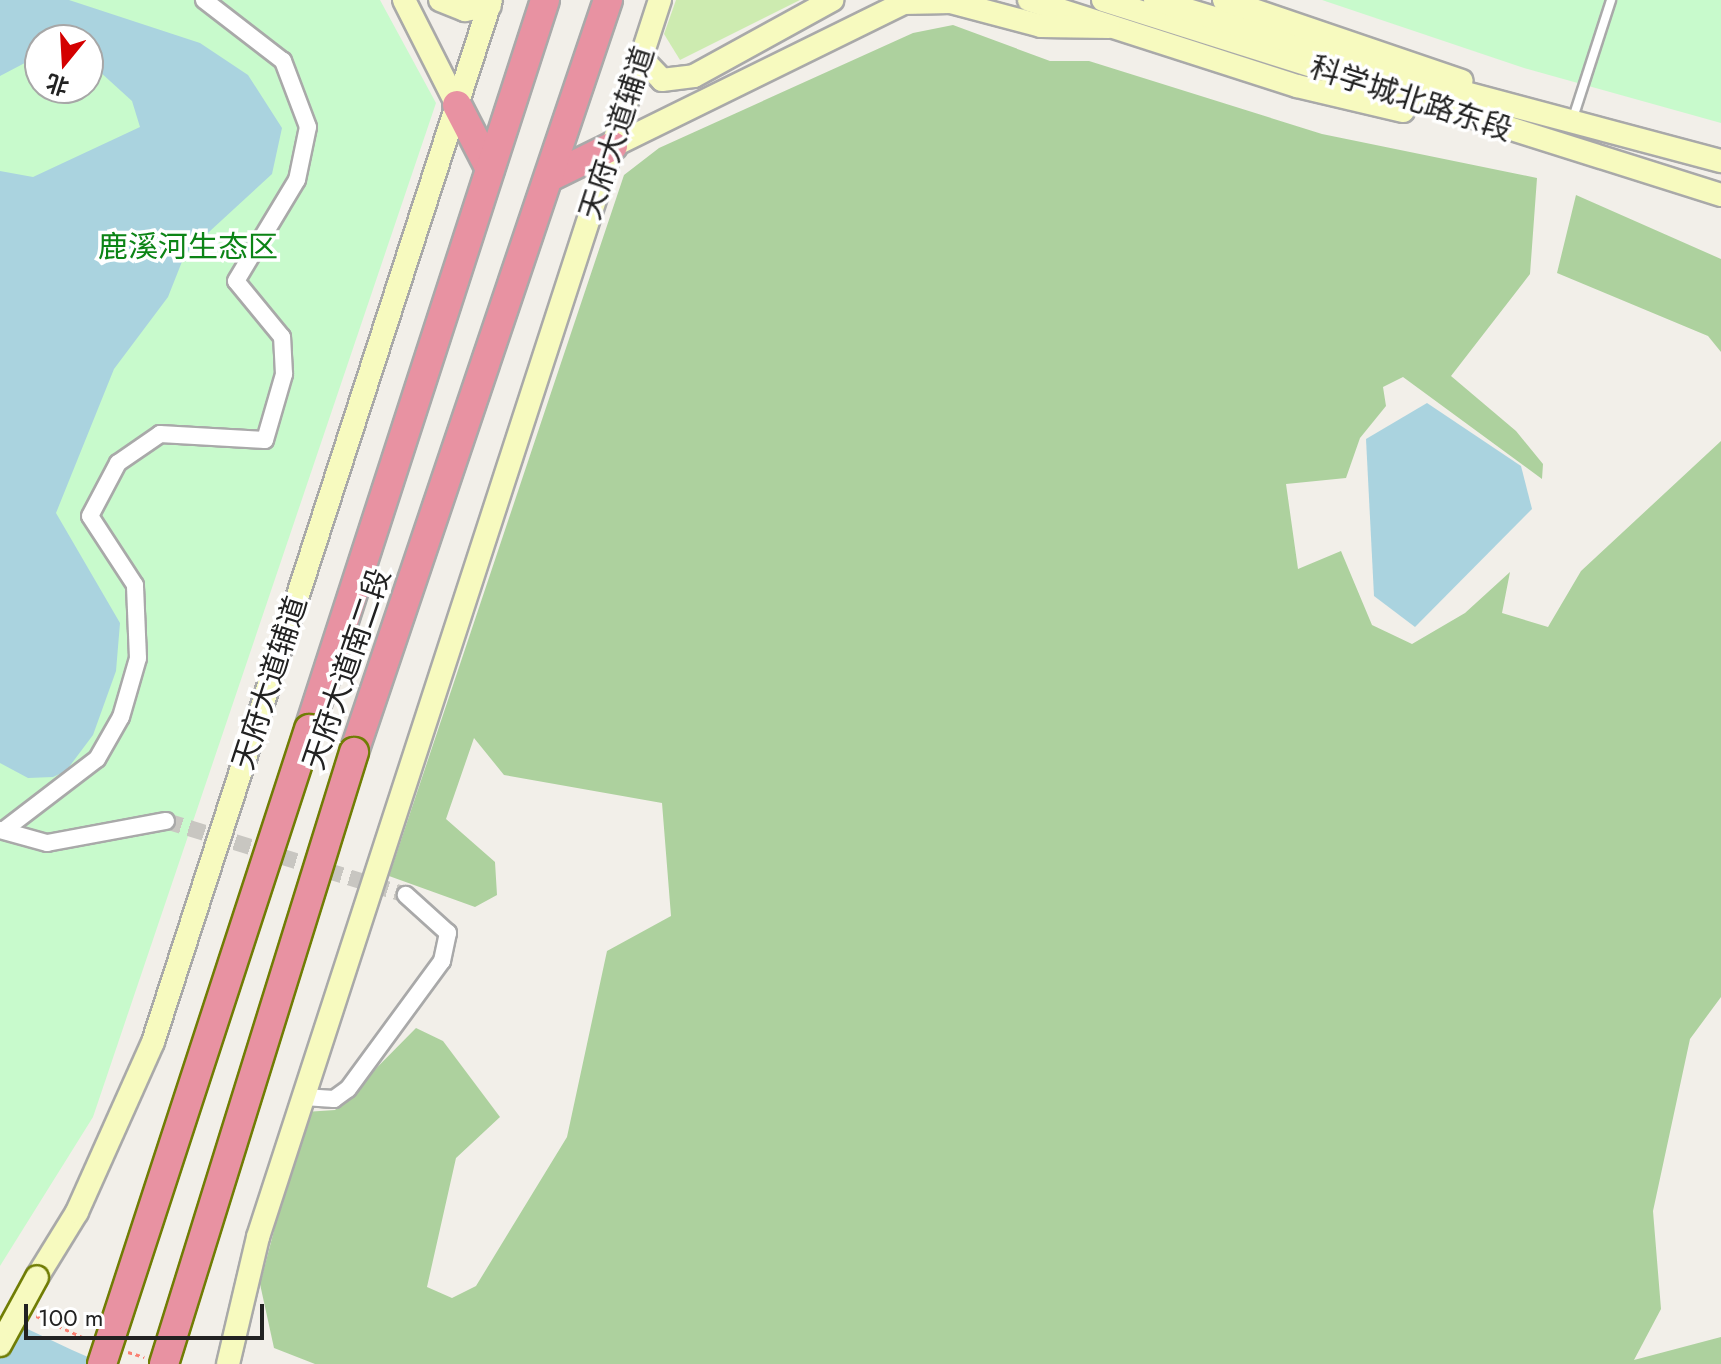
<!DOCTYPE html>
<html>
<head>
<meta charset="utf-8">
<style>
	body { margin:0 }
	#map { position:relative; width:1721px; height:1364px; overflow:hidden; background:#f2efe9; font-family:Jost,"Noto Sans SC",sans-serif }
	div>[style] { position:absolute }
	.grass>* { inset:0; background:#cdebb0 }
	.forest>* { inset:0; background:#add19e }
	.park>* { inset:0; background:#c8facc }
	.water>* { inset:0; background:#aad3df }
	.street-tunnel>* { height:16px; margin-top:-8px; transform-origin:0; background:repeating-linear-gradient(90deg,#c8c6c1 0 16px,transparent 0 24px) }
	.path>* { height:3px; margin-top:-1.5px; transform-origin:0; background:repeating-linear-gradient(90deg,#fa8072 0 4px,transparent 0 8px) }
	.roads { filter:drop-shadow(2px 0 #a9a9a9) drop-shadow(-2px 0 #a9a9a9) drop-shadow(0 2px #a9a9a9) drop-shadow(0 -2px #a9a9a9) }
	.lane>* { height:8px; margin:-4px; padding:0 4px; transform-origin:4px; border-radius:4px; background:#fff }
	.street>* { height:16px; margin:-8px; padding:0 8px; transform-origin:8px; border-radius:8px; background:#fff }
	.secondary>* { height:22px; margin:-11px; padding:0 11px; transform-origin:11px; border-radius:11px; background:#f7fabf }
	.highway>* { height:28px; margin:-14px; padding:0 14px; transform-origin:14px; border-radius:14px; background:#e892a2 }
	.bridges { filter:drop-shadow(2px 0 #707d05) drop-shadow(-2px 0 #707d05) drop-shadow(0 2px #707d05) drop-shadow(0 -2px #707d05) }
	.secondary-bridge>* { height:22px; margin:-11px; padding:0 11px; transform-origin:11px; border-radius:11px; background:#f7fabf }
	.highway-bridge>* { height:28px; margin:-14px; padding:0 14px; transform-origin:14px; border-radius:14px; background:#e892a2 }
	span { translate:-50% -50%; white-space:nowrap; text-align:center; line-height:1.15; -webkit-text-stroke:7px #fff; paint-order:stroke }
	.street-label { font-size:30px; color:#222 }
	.park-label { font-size:30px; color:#0c8416 }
	.north { position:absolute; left:24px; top:24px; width:80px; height:80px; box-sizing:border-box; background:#fff; border:2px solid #a7a7a7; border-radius:50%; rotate:198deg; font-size:22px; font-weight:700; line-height:32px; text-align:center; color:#222 }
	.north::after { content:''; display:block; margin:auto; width:28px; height:36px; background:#d40000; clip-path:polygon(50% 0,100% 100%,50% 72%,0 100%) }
	.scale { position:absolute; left:24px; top:1304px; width:240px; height:36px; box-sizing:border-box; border:4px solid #222; border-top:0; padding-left:10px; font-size:24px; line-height:28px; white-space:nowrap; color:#222; -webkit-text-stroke:6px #fff; paint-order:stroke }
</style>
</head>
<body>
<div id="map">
	<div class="grass">
		<i style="clip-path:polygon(676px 0,800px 0,680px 60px,664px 34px)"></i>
	</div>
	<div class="forest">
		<i style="clip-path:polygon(953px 25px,1050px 61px,1089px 61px,1322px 134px,1537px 178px,1530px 274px,1451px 376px,1516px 431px,1543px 464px,1542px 479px,1403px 377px,1383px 387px,1386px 406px,1360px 438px,1346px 478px,1286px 484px,1298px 569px,1341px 551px,1372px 625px,1412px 644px,1465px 613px,1510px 572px,1502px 613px,1548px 627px,1581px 571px,1721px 441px,1721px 997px,1690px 1039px,1653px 1211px,1661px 1309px,1634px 1360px,1721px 1337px,1721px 1364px,315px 1364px,274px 1348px,260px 1284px,305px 1112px,335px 1110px,416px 1028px,443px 1041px,500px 1117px,456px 1158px,427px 1287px,452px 1298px,476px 1286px,567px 1137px,607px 951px,671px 916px,662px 803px,504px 775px,474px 738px,446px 819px,495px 862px,497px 895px,475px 907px,389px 876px,624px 175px,659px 148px,913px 33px)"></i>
		<i style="clip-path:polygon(1576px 195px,1721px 259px,1721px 352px,1708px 336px,1557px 273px)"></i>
	</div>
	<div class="park">
		<i style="clip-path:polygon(evenodd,0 0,380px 0,436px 103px,93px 1117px,0 1266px,0 0,40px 40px,88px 40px,88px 88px,40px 88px,40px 40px)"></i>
		<i style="clip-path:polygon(1322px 0,1721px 0,1721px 123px,1524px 68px)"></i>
	</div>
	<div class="water">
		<i style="clip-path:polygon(0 0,69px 0,200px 43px,248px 75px,282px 128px,272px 174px,185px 254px,168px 297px,114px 369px,56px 513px,120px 623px,116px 671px,93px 735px,66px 771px,53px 777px,28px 778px,0 763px,0 171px,33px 177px,140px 127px,132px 101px,88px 61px,88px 40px,40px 40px,40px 55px,0 76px)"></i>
		<i style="clip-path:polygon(1427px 403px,1521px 466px,1532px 509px,1415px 627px,1374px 596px,1366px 439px)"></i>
		<i style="clip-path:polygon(0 1316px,72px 1350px,104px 1364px,0 1364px)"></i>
	</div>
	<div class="street-tunnel">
		<i style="left:166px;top:821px;width:251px;rotate:17.1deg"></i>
	</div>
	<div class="path">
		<i style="left:36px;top:1316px;width:56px;rotate:24.3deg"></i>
		<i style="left:128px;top:1352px;width:17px;rotate:17deg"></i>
	</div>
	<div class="roads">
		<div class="lane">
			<i style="left:1573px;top:118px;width:124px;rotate:-72.1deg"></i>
		</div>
		<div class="street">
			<i style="left:0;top:830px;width:49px;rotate:15.5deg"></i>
			<i style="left:47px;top:843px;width:121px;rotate:-10.5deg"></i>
			<i style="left:4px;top:830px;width:117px;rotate:-37.4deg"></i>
			<i style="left:97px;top:759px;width:48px;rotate:-60.3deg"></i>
			<i style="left:121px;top:717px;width:61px;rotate:-73.9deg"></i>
			<i style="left:138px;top:658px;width:73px;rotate:-92.4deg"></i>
			<i style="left:135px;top:585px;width:82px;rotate:-123.1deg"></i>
			<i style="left:90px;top:516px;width:60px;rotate:-62.2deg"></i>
			<i style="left:118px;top:463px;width:51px;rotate:-34.6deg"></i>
			<i style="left:160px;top:434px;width:105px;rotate:3.3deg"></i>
			<i style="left:265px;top:440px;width:69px;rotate:-73.9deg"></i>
			<i style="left:284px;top:374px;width:37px;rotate:-93deg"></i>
			<i style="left:282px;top:337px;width:72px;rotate:-129.4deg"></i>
			<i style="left:236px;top:281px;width:118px;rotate:-58.9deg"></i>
			<i style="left:297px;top:180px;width:54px;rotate:-78.3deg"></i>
			<i style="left:308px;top:127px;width:71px;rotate:-110.7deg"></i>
			<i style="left:283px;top:61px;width:100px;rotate:-142.3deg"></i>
			<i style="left:304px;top:1097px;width:30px;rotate:4deg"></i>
			<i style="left:334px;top:1099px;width:17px;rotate:-36deg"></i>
			<i style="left:348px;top:1089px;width:159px;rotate:-53.7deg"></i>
			<i style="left:442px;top:961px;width:29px;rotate:-78deg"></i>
			<i style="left:448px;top:933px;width:57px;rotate:-137.9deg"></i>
		</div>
		<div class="secondary">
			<i style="left:404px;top:0;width:118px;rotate:63.2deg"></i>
			<i style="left:440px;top:0;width:27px;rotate:22deg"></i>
			<i style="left:465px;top:10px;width:25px;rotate:-9deg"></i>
			<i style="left:1029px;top:0;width:281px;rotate:17.8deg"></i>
			<i style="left:1297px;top:86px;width:109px;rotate:13.3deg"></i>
			<i style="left:1103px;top:0;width:648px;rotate:17.51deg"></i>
			<i style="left:1155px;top:0;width:293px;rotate:16.9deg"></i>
			<i style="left:1435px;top:85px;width:296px;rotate:14.9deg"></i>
			<i style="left:1224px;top:0;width:251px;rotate:18.8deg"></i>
			<i style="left:642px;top:59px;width:29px;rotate:46deg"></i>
			<i style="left:662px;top:80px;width:32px;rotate:-7deg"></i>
			<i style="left:694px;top:76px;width:158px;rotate:-28.8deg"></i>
			<i style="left:613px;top:146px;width:323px;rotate:-26.2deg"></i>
			<i style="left:903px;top:3px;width:48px;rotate:-1.2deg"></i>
			<i style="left:951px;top:2px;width:93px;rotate:14.9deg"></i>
			<i style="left:1041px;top:26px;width:68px;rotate:0.8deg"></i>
			<i style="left:37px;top:1277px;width:76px;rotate:-58.4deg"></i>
			<i style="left:77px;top:1212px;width:186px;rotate:-65.9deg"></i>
			<i style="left:153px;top:1042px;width:1095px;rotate:-72.03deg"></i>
			<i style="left:228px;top:1364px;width:130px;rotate:-76.7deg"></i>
			<i style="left:258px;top:1237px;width:1301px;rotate:-72deg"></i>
		</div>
		<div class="highway">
			<i style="left:457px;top:105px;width:72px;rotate:62.7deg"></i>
			<i style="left:552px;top:176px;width:68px;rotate:-26.2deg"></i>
			<i style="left:309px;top:729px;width:766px;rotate:-72.06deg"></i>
			<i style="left:354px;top:752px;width:794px;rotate:-71.34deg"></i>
		</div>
	</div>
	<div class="bridges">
		<div class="secondary-bridge">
			<i style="left:0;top:1345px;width:77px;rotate:-61.4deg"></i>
		</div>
		<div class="highway-bridge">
			<i style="left:102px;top:1364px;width:668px;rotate:-71.94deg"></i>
			<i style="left:164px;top:1364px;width:641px;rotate:-72.75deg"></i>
		</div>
	</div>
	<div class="street-label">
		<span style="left:1411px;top:99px;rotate:18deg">科学城北路东段</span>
		<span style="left:617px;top:133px;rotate:-72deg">天府大道辅道</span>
		<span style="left:347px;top:669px;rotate:-71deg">天府大道南二段</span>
		<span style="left:270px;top:683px;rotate:-72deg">天府大道辅道</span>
	</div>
	<div class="park-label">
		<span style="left:188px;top:247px">鹿溪河生态区</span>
	</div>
	<div class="north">北</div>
	<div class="scale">100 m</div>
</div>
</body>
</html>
